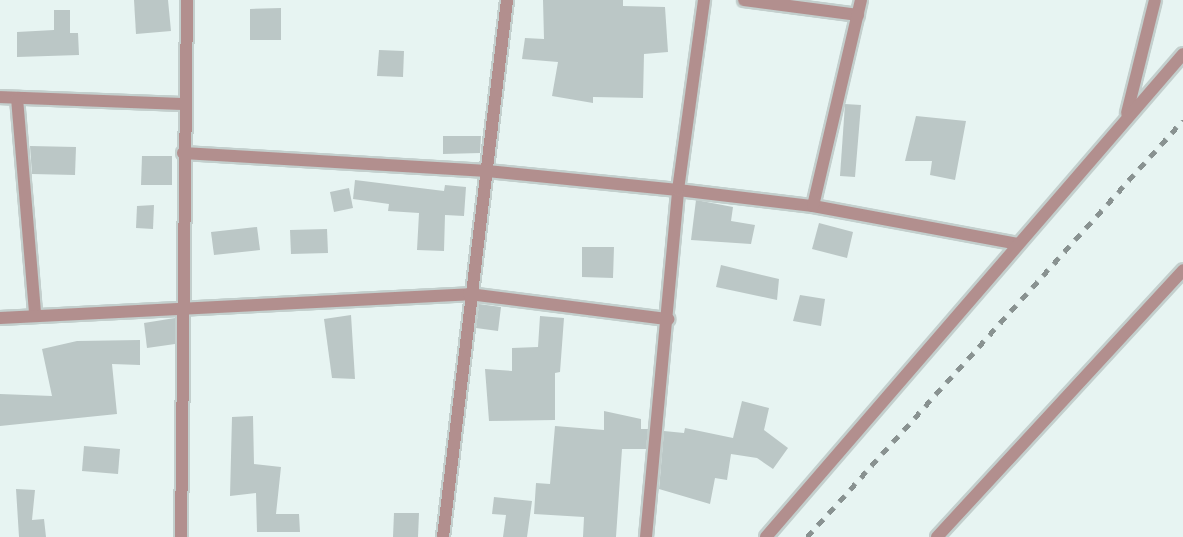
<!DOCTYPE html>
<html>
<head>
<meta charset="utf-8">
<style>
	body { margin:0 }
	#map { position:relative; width:1183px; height:537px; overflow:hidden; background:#e7f4f2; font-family:"Varela Round",sans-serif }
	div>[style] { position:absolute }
	.building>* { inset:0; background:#bbc7c6 }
	.roads { filter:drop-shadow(2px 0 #c3cfcd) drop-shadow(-2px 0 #c3cfcd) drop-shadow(0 2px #c3cfcd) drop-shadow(0 -2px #c3cfcd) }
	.street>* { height:12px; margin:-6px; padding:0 6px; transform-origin:6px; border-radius:6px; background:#b28f8e }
	.rail>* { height:4.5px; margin-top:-2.25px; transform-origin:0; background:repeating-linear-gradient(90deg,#899291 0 8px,transparent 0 16px) }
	span { translate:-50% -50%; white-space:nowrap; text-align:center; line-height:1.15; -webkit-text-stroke:5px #fcfefe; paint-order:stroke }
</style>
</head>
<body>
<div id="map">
	<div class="building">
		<i style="clip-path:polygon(134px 0,168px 0,171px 31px,136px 34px)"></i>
		<i style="clip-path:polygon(543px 0,623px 0,623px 6px,665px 7px,668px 52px,644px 54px,643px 98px,593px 97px,593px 103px,552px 96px,558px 62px,522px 59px,525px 38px,544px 39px)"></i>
		<i style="clip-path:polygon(281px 8px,281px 40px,250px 40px,250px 9px)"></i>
		<i style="clip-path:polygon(54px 10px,70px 10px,70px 33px,78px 33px,79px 55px,17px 57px,17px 32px,54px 30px)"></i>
		<i style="clip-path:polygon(379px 50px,404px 51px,403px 77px,377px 76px)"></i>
		<i style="clip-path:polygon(845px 104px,861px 105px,855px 177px,840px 176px)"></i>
		<i style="clip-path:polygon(916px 116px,966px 121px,955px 180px,930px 175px,932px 161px,905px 161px)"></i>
		<i style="clip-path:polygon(443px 136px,481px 136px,480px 153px,443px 154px)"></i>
		<i style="clip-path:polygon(30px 146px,76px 147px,75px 175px,32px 174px)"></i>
		<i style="clip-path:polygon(142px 156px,172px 156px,172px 185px,141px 185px)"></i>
		<i style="clip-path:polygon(355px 180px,444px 191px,445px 185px,466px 187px,464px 216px,445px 215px,444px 251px,417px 250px,419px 213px,388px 211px,389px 204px,353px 199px)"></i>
		<i style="clip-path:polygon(349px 188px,353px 208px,334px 212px,330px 192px)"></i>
		<i style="clip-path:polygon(696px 200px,733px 207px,731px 221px,755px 225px,751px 244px,691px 240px)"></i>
		<i style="clip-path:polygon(154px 205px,153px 229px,136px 228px,137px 206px)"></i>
		<i style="clip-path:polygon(819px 223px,853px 232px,847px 258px,812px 249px)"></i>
		<i style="clip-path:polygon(257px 227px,260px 250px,214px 255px,211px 232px)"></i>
		<i style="clip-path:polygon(327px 229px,328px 253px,291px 254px,290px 230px)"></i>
		<i style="clip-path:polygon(582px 247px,614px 247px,613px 278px,582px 277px)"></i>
		<i style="clip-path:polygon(721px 265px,779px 279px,777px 300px,716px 287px)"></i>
		<i style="clip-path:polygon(800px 295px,825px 299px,821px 326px,793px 321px)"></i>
		<i style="clip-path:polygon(479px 304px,501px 307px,498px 331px,476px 328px)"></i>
		<i style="clip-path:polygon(351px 315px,355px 379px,332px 378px,324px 319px)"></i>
		<i style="clip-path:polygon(540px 316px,564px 318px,560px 372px,555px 373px,555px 420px,489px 421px,485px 369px,512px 371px,512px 348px,538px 347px)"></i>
		<i style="clip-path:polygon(175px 318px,175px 344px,147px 348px,144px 323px)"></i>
		<i style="clip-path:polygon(140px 340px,140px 365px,112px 364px,117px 414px,0 426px,0 394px,52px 396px,42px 349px,77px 341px)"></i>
		<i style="clip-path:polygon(742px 401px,769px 408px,764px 430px,788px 448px,773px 469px,757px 458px,731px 454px,727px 480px,715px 478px,710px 504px,659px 489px,664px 431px,684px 433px,685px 428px,733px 438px)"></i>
		<i style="clip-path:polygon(604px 411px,641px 419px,641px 429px,648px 429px,646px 449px,622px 449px,616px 537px,583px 537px,584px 517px,534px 514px,536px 483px,550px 484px,555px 426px,604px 430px)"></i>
		<i style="clip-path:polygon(253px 416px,254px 464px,281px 467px,276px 514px,299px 514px,300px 532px,257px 532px,256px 493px,230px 496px,232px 417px)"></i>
		<i style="clip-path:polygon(84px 446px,120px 449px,118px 474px,82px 471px)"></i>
		<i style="clip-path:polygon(16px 489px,35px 490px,32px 520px,44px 519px,46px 537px,19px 537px)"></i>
		<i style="clip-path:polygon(494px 497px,532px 501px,527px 537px,503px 537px,506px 515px,492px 514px)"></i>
		<i style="clip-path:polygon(394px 513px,419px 513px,418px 537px,393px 537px)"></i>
	</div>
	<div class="roads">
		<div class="street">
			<i style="left:744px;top:0;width:115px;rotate:7.5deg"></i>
			<i style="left:0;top:97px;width:183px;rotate:2.2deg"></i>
			<i style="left:17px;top:98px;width:217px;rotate:85.2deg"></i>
			<i style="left:1127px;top:113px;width:116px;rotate:-76.1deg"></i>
			<i style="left:183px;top:153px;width:305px;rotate:3.4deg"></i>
			<i style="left:487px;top:171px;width:192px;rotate:5.7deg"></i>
			<i style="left:678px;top:190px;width:136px;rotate:6.8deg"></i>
			<i style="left:813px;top:206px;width:208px;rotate:10.5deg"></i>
			<i style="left:813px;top:206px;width:212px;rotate:-76.9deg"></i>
			<i style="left:0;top:318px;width:470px;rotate:-2.9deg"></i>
			<i style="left:469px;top:294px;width:201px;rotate:7.2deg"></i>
			<i style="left:181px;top:537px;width:537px;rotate:-89.36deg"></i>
			<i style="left:443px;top:537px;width:541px;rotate:-83.2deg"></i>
			<i style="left:646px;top:537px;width:348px;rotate:-84.7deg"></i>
			<i style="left:678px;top:190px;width:192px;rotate:-82.2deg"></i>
			<i style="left:766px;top:537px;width:638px;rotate:-49.19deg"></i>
			<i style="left:937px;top:537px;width:363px;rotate:-47.3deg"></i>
		</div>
	</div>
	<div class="rail">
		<i style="left:807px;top:537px;width:561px;rotate:-47.96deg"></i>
	</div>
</div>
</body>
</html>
